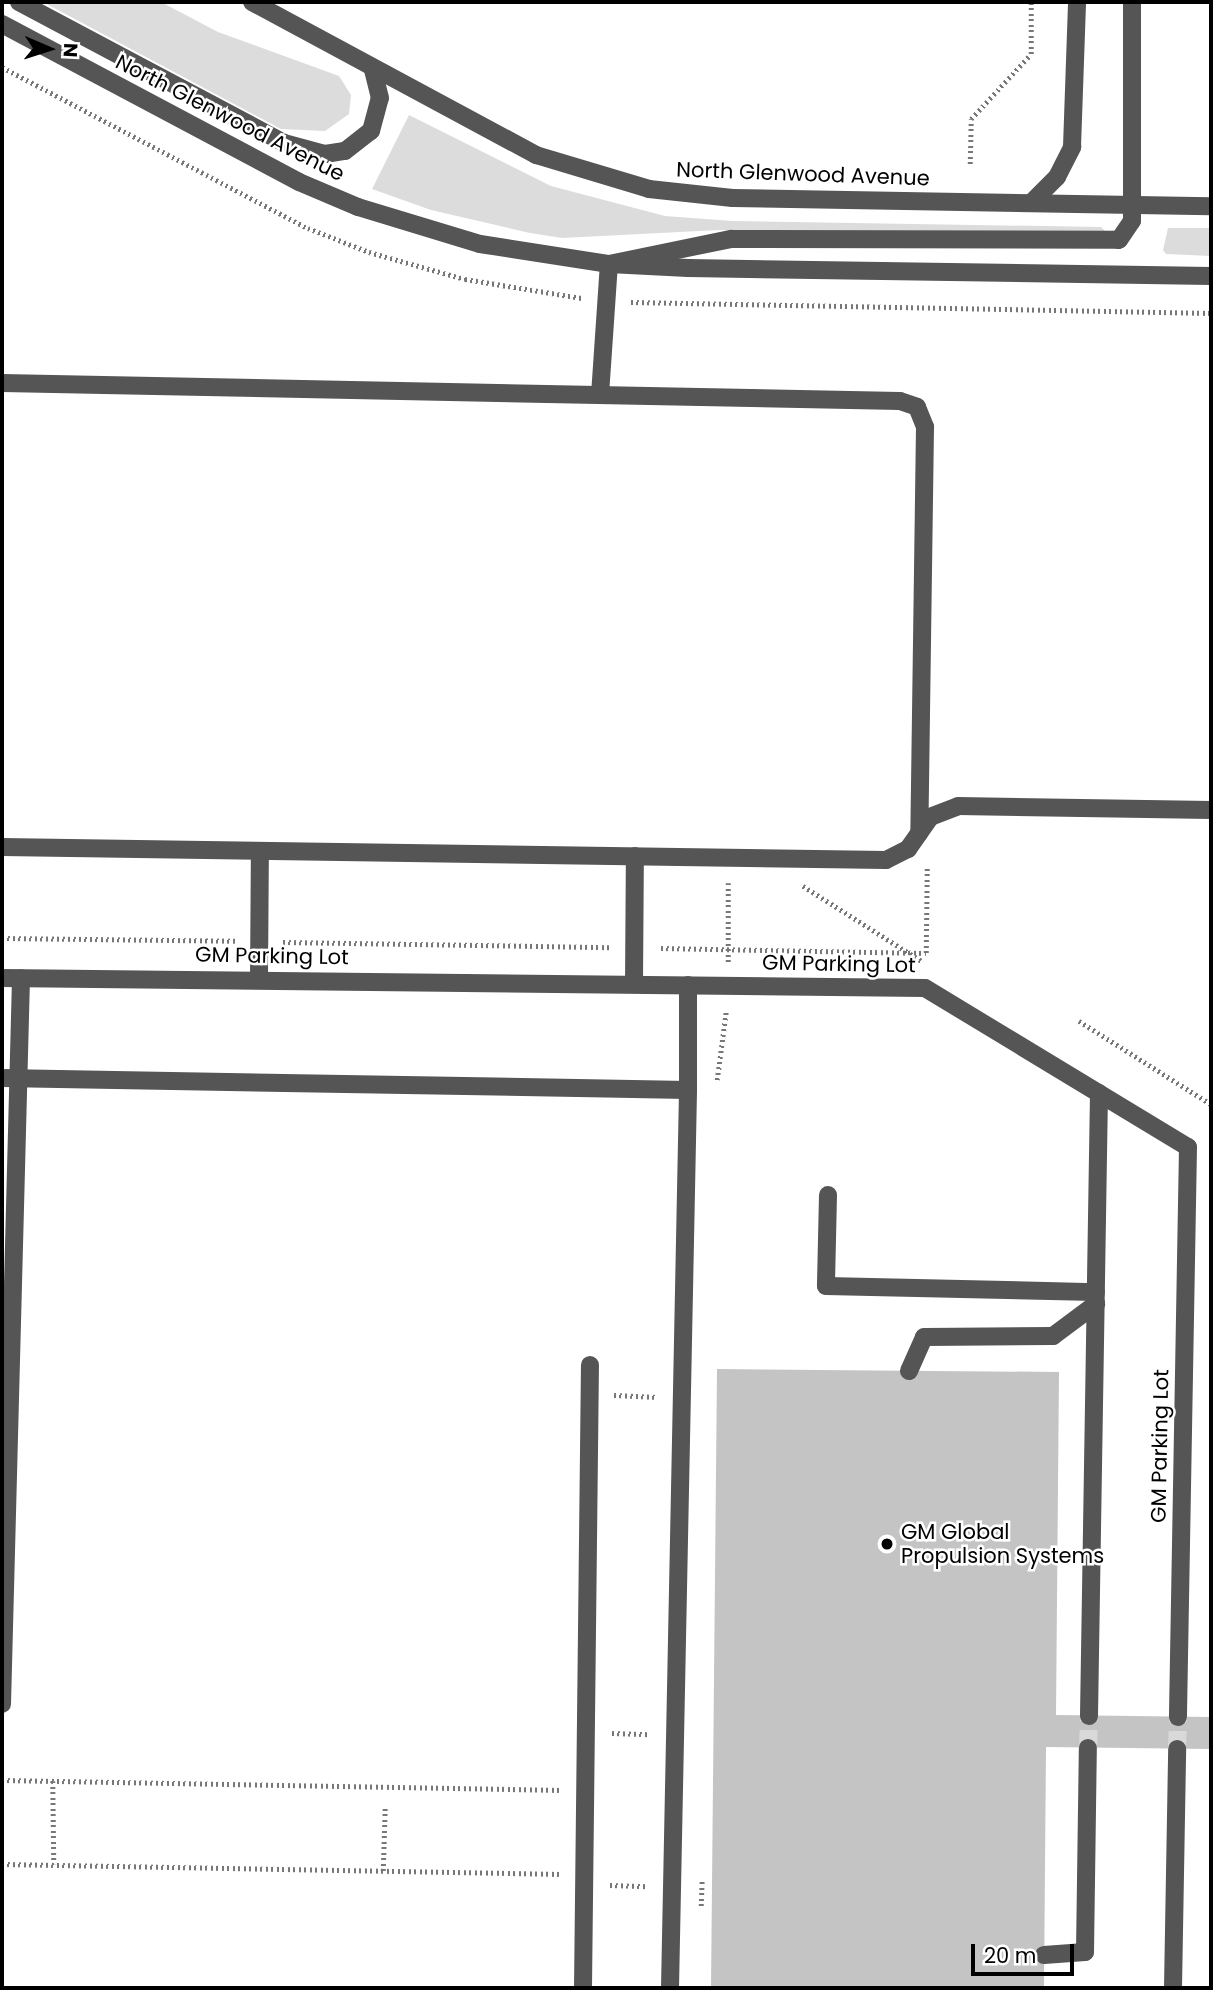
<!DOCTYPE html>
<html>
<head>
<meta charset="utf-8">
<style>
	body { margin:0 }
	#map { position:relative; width:1213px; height:1990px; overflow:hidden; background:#fff; font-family:Poppins,sans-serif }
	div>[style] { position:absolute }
	.green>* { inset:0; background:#dcdcdc }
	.building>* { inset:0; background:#c4c4c4 }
	.minor-tunnel>* { height:18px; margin-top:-9px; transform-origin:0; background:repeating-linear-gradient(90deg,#d9d9d9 0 18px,transparent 0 27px) }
	.path>* { height:4.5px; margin-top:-2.25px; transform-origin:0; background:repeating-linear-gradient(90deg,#777 0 2px,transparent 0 5.5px) }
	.minor>* { height:18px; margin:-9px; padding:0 9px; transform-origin:9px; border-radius:9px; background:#555 }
	.dots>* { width:19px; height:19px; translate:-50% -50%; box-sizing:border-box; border:4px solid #fff; border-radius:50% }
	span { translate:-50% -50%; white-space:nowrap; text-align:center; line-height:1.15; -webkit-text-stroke:5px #fff; paint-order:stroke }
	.street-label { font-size:21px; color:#000 }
	.poi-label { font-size:21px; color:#000 }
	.left { translate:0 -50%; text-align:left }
	.frame { position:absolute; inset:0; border:4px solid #000; pointer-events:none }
	.north { position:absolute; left:14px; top:14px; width:70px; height:70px; -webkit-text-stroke:5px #fff; paint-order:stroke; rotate:93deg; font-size:19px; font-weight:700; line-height:28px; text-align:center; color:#000 }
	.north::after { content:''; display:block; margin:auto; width:24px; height:32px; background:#000; clip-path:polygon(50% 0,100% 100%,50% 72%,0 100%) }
	.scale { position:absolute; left:971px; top:1944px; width:103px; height:32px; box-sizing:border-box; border:4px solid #000; border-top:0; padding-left:9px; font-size:21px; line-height:24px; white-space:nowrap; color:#000; -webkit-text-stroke:5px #fff; paint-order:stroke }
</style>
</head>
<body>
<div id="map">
	<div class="green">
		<i style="clip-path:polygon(43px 2px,161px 2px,218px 32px,339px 76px,351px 95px,349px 114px,325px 131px,281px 129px)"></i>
		<i style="clip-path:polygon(409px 115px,551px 186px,665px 216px,733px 221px,1101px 227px,1105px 231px,1101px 235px,719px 230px,562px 238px,530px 233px,431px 210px,372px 189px)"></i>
		<i style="clip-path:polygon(1168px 228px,1211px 228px,1211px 256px,1166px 254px,1163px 250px)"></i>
	</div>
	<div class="building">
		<i style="clip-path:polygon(717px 1369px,1059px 1372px,1056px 1715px,1211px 1717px,1211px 1749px,1046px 1747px,1044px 1988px,711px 1988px)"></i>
	</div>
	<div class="minor-tunnel">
		<i style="left:1088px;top:1748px;width:32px;rotate:-88deg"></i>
		<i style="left:1177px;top:1749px;width:32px;rotate:-88deg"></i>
	</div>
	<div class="path">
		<i style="left:2px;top:67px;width:346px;rotate:27.8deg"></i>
		<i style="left:308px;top:228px;width:66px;rotate:21.5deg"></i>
		<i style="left:369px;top:252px;width:100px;rotate:15.7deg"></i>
		<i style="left:465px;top:279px;width:118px;rotate:9.3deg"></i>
		<i style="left:970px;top:164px;width:45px;rotate:-88.7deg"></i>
		<i style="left:971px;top:119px;width:88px;rotate:-47.3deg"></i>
		<i style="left:1031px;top:54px;width:52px;rotate:-90deg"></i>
		<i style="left:631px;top:302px;width:580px;rotate:1.09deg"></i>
		<i style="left:803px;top:886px;width:142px;rotate:32.3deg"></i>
		<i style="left:2px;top:938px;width:233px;rotate:0.7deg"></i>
		<i style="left:283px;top:942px;width:327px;rotate:0.9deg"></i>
		<i style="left:661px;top:948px;width:265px;rotate:1.1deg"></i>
		<i style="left:926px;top:953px;width:87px;rotate:-89.3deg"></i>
		<i style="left:728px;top:962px;width:79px;rotate:-90deg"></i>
		<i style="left:1079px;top:1021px;width:156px;rotate:32.2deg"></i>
		<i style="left:717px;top:1080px;width:69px;rotate:-82.5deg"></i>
		<i style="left:614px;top:1395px;width:44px;rotate:2.6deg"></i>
		<i style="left:612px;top:1733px;width:37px;rotate:2deg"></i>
		<i style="left:2px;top:1780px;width:560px;rotate:1.02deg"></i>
		<i style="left:53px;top:1781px;width:83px;rotate:89.3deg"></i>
		<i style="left:2px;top:1864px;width:559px;rotate:1.02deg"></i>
		<i style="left:383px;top:1871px;width:64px;rotate:-88.2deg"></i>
		<i style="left:610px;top:1885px;width:37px;rotate:2deg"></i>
		<i style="left:701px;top:1906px;width:27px;rotate:-88deg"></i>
	</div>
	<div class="minor">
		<i style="left:19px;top:2px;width:300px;rotate:28deg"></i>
		<i style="left:284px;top:143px;width:42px;rotate:15deg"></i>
		<i style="left:325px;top:154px;width:20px;rotate:-9deg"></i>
		<i style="left:345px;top:151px;width:33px;rotate:-38deg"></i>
		<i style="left:371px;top:131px;width:34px;rotate:-75deg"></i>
		<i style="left:380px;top:98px;width:29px;rotate:-104deg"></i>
		<i style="left:252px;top:2px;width:323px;rotate:28.3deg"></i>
		<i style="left:536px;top:155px;width:118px;rotate:16.7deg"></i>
		<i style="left:649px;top:189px;width:84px;rotate:6.1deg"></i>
		<i style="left:733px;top:198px;width:478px;rotate:1deg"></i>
		<i style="left:2px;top:24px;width:336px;rotate:28deg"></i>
		<i style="left:299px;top:182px;width:64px;rotate:23deg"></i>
		<i style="left:358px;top:207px;width:127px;rotate:16.9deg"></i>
		<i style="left:480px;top:244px;width:131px;rotate:8.8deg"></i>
		<i style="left:609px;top:264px;width:79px;rotate:2.9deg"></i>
		<i style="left:688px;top:268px;width:523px;rotate:0.88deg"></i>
		<i style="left:1031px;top:203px;width:37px;rotate:-45deg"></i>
		<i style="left:1057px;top:177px;width:34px;rotate:-63deg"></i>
		<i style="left:1072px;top:147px;width:145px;rotate:-88deg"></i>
		<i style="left:2px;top:383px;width:898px;rotate:1.15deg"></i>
		<i style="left:900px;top:401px;width:18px;rotate:19deg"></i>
		<i style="left:917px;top:407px;width:22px;rotate:68deg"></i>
		<i style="left:925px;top:427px;width:406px;rotate:90.8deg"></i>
		<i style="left:600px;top:395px;width:131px;rotate:-86.1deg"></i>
		<i style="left:609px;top:264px;width:125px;rotate:-11.6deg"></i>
		<i style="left:731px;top:239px;width:388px;rotate:0.1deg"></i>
		<i style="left:1119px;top:240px;width:23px;rotate:-56deg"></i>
		<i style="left:1132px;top:221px;width:219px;rotate:-90deg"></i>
		<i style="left:2px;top:847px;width:884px;rotate:0.84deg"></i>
		<i style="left:886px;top:860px;width:25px;rotate:-27deg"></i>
		<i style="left:908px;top:849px;width:39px;rotate:-55deg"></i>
		<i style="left:930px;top:817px;width:30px;rotate:-21deg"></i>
		<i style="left:958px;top:806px;width:253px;rotate:0.9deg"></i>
		<i style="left:2px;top:978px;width:923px;rotate:0.62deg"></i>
		<i style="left:925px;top:988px;width:307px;rotate:31.2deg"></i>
		<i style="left:1188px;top:1147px;width:570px;rotate:91.01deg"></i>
		<i style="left:259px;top:979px;width:128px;rotate:-89.6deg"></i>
		<i style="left:634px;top:984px;width:128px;rotate:-89.6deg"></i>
		<i style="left:2px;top:1078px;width:686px;rotate:1deg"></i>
		<i style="left:688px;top:1090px;width:105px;rotate:-90deg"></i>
		<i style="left:828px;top:1195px;width:91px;rotate:91.3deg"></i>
		<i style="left:826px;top:1286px;width:270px;rotate:1.3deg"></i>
		<i style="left:909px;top:1371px;width:37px;rotate:-66deg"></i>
		<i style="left:924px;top:1337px;width:129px;rotate:-0.4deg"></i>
		<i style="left:1053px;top:1336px;width:54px;rotate:-36.7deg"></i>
		<i style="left:2px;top:1704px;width:726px;rotate:-88.5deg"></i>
		<i style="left:1089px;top:1716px;width:623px;rotate:-89.08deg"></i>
		<i style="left:1044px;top:1955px;width:41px;rotate:-4.2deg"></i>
		<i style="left:1085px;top:1952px;width:204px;rotate:-89.2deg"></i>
		<i style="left:583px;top:1988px;width:623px;rotate:-89.36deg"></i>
		<i style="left:670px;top:1988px;width:898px;rotate:-88.85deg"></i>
		<i style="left:1173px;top:1988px;width:239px;rotate:-89deg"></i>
	</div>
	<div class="dots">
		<i style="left:887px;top:1544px;background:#000"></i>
	</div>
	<div class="street-label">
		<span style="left:230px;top:118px;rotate:27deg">North Glenwood Avenue</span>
		<span style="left:803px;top:174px;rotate:2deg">North Glenwood Avenue</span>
		<span style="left:272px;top:956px;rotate:1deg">GM Parking Lot</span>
		<span style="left:839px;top:964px;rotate:1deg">GM Parking Lot</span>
		<span style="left:1160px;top:1446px;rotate:-89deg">GM Parking Lot</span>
	</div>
	<div class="poi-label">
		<span class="left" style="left:901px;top:1544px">GM Global<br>Propulsion Systems</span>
	</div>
	<div class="frame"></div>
	<div class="north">N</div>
	<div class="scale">20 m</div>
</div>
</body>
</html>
